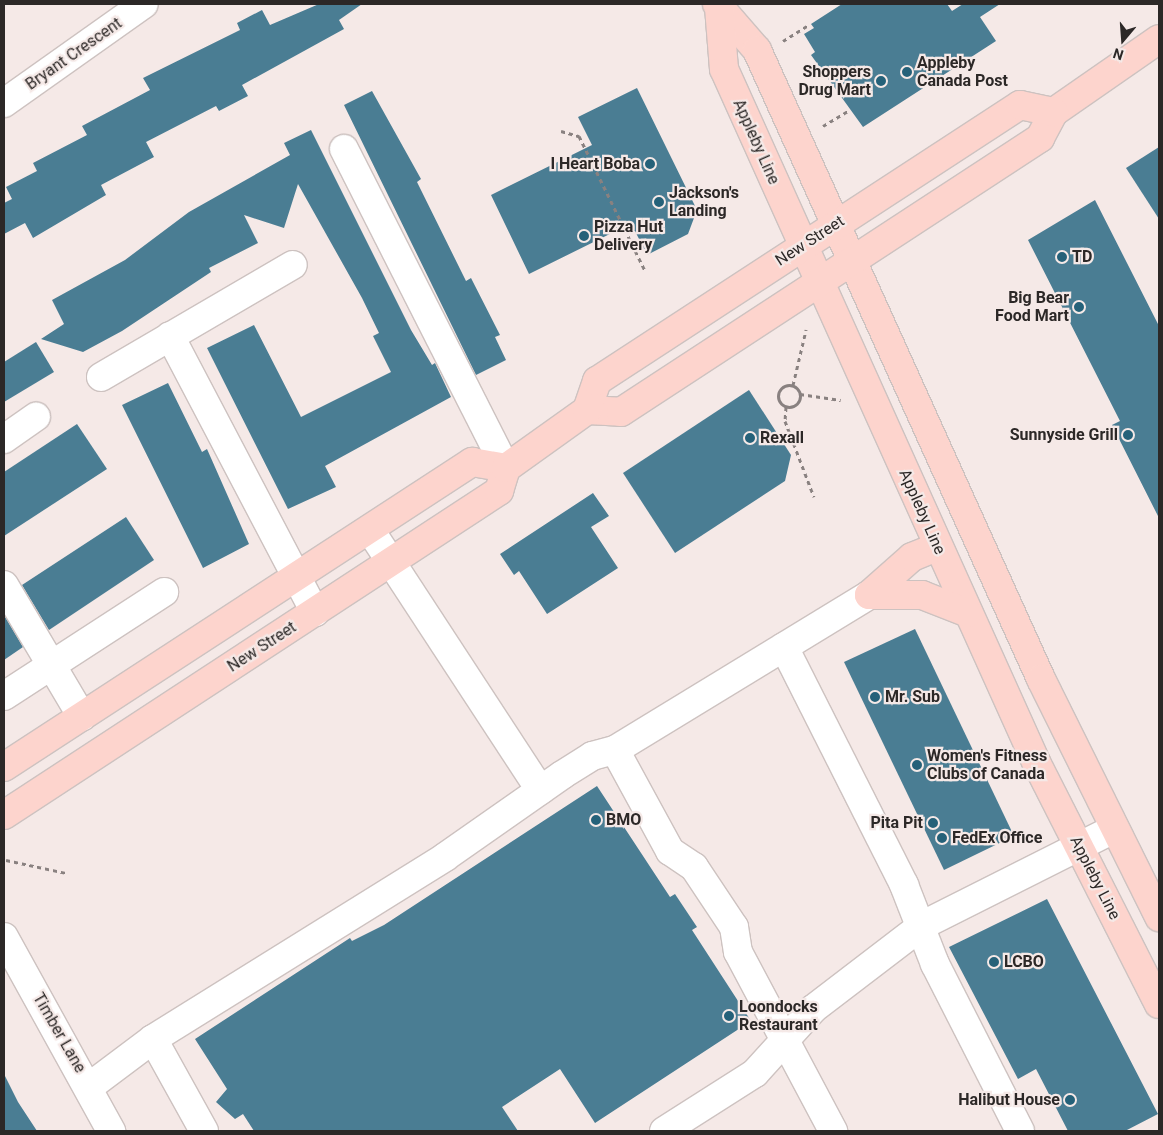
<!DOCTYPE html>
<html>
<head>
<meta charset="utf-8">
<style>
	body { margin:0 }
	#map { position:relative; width:1163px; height:1135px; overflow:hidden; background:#f5e9e7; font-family:Roboto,sans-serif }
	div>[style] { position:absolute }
	.building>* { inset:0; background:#4a7d93 }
	.path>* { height:3px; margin-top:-1.5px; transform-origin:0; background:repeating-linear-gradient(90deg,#898180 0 4px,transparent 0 8px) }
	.path>.ring { margin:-1.5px; padding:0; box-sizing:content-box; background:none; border:3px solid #898180; border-radius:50% }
	.roads { filter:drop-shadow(1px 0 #cdc2c0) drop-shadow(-1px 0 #cdc2c0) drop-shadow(0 1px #cdc2c0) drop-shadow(0 -1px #cdc2c0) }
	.minor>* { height:28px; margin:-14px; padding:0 14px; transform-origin:14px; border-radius:14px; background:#fff }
	.major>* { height:28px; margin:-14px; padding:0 14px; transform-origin:14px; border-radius:14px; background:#fdd4cd }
	.dots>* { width:14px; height:14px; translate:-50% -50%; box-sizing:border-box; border:2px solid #f5e9e7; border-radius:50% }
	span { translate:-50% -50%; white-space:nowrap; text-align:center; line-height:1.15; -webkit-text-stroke:4.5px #f5e9e7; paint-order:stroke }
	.street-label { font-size:16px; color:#2c2827 }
	.poi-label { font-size:16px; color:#2c2827; font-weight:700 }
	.left { translate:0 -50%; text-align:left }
	.right { translate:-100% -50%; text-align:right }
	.frame { position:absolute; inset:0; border:5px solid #2c2827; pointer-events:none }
	.north { position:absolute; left:1098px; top:15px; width:50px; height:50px; -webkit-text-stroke:4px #f5e9e7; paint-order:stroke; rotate:198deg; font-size:14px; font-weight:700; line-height:20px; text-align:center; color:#2c2827 }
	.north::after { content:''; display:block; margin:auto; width:18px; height:22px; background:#2c2827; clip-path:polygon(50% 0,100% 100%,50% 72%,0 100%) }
</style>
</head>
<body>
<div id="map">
	<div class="building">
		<i style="clip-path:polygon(319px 4px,362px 4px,339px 20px,344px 29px,242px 85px,248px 96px,219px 111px,216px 106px,146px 142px,154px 157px,101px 185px,106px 195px,33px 238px,25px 223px,4px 234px,4px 203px,12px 199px,6px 187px,37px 171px,33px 163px,87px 135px,82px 126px,150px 90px,143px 78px,240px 30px,237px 23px,262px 10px,270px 25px)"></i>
		<i style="clip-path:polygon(842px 4px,947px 4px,952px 11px,963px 4px,1000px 4px,980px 17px,996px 41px,863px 127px,811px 55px,815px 52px,804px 34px,814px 28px,811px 24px)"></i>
		<i style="clip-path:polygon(637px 88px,697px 210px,688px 234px,647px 255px,635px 231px,630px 234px,626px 226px,529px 274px,491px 195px,592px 145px,578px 117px)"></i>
		<i style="clip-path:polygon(372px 91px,421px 179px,417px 182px,466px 281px,471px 278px,500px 335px,495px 337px,506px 360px,476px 375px,344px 105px)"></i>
		<i style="clip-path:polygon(311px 130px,411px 330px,432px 365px,435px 363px,451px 397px,325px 466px,336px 487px,288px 509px,207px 348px,254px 325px,301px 417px,391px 372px,373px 336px,379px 333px,362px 298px,298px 184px,284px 228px,244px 215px,258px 243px,209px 268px,211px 272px,122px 331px,83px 352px,41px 339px,64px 324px,52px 300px,125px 260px,189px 212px,290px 155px,284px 143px)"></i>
		<i style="clip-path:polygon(1159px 147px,1159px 219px,1126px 168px)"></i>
		<i style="clip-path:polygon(1095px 200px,1159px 326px,1159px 518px,1112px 425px,1120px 421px,1028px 240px)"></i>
		<i style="clip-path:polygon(36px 342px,54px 372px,4px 402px,4px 362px)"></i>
		<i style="clip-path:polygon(168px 383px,202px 452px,207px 449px,249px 544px,203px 568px,122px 405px)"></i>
		<i style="clip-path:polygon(749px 390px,791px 455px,785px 481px,675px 553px,623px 473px)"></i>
		<i style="clip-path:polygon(77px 424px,107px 469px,4px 536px,4px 472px)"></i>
		<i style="clip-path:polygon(593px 493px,609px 516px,591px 527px,618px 568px,547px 614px,519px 571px,514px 575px,500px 554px)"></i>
		<i style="clip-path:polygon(126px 517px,154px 560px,49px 630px,22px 585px)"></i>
		<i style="clip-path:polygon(4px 615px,23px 647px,4px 660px)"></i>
		<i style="clip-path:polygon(915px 629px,1014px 836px,944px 870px,844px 662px)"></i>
		<i style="clip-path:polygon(597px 786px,670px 897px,675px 894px,697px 927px,692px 930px,751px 1021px,595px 1123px,560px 1069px,502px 1107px,518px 1131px,254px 1131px,243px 1114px,235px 1119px,216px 1102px,227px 1089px,195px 1039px,350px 938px,352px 941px,384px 925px)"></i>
		<i style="clip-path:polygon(1047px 899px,1158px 1114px,1125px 1131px,1068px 1131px,1036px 1069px,1018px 1079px,949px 947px)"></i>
		<i style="clip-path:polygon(4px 1074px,18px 1102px,37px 1131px,4px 1131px)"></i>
	</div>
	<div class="path">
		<i style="left:783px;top:41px;width:31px;rotate:-32deg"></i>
		<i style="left:823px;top:126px;width:31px;rotate:-31deg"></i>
		<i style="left:561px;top:131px;width:19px;rotate:16deg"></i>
		<i style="left:579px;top:136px;width:150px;rotate:63.9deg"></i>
		<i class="ring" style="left:778px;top:385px;width:19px;height:19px"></i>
		<i style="left:793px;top:385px;width:57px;rotate:-76.7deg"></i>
		<i style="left:800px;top:394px;width:41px;rotate:8.3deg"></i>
		<i style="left:786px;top:407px;width:14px;rotate:94deg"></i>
		<i style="left:785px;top:421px;width:81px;rotate:69.1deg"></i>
		<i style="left:6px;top:860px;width:61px;rotate:12.2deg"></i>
	</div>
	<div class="roads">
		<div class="minor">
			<i style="left:4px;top:103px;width:171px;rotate:-35.3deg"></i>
			<i style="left:344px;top:149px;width:358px;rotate:63.1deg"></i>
			<i style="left:170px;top:336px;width:312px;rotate:62.3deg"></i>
			<i style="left:101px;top:377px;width:222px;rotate:-30.3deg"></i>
			<i style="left:4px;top:439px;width:39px;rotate:-35deg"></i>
			<i style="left:370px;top:530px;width:311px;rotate:56.8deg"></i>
			<i style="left:4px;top:585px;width:153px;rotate:59.4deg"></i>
			<i style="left:784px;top:647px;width:267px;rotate:63.2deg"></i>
			<i style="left:904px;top:885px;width:85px;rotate:68.6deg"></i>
			<i style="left:935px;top:964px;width:187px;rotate:63deg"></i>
			<i style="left:4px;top:696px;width:191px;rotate:-33deg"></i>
			<i style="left:615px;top:750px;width:115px;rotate:61.4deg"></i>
			<i style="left:670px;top:851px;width:29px;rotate:34deg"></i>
			<i style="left:694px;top:867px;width:72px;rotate:56.3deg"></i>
			<i style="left:734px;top:927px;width:25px;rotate:81deg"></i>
			<i style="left:738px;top:952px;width:203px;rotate:62deg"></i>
			<i style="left:4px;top:937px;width:222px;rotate:61.1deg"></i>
			<i style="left:153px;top:1039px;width:105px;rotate:61deg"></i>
			<i style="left:89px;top:1087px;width:80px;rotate:-36.9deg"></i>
			<i style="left:153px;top:1039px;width:344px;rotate:-31.9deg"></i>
			<i style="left:445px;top:857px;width:143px;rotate:-35deg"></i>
			<i style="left:562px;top:775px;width:36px;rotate:-32deg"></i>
			<i style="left:592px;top:756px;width:24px;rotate:-15deg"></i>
			<i style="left:615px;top:750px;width:298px;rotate:-31.4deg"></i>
			<i style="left:664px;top:1131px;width:108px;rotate:-32.5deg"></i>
			<i style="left:755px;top:1073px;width:86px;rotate:-47.8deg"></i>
			<i style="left:813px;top:1009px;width:138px;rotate:-37.4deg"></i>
			<i style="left:923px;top:925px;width:214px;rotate:-26.7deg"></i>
		</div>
		<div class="major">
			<i style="left:717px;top:4px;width:61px;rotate:49deg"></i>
			<i style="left:757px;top:50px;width:690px;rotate:65.7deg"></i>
			<i style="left:1041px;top:679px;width:266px;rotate:63.6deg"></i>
			<i style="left:719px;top:7px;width:62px;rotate:85.4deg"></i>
			<i style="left:724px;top:69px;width:762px;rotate:65.76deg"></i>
			<i style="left:1037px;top:764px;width:269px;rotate:63.1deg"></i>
			<i style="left:587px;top:410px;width:34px;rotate:3deg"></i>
			<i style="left:621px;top:412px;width:501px;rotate:-33.18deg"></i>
			<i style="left:1040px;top:138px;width:30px;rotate:-62deg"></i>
			<i style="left:1054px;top:112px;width:128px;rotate:-34.8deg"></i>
			<i style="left:869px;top:595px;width:53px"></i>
			<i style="left:922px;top:595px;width:49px;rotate:21.4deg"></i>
			<i style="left:869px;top:595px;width:57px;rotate:-41.5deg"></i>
			<i style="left:912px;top:557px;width:27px;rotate:-22deg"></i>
			<i style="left:4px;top:767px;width:559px;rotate:-33.09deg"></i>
			<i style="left:472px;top:462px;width:35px;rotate:10deg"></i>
			<i style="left:4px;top:815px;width:592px;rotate:-33.21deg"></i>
			<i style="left:499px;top:491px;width:24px;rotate:-73deg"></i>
			<i style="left:506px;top:468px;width:100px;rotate:-35.6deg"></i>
			<i style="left:587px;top:410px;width:31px;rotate:-71deg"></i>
			<i style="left:597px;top:381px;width:505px;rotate:-33.12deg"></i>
			<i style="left:1020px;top:105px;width:35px;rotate:12deg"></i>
		</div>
	</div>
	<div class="dots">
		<i style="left:907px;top:72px;background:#256179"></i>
		<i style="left:881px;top:81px;background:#256179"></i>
		<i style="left:650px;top:164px;background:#256179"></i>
		<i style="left:659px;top:202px;background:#256179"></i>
		<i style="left:584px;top:236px;background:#256179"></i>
		<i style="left:1062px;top:257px;background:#256179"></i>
		<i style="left:1079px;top:307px;background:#256179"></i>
		<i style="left:1128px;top:435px;background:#256179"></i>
		<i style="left:750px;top:438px;background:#256179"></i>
		<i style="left:875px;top:697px;background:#256179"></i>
		<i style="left:917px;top:765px;background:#256179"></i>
		<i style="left:596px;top:820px;background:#256179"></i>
		<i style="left:933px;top:823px;background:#256179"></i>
		<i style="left:942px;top:838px;background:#256179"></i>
		<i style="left:994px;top:962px;background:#256179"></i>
		<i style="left:729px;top:1016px;background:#256179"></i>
		<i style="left:1070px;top:1100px;background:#256179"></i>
	</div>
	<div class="street-label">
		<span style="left:74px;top:54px;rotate:-35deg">Bryant Crescent</span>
		<span style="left:756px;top:142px;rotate:66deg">Appleby Line</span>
		<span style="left:810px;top:241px;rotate:-33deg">New Street</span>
		<span style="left:922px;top:512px;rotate:66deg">Appleby Line</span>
		<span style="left:262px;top:647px;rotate:-33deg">New Street</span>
		<span style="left:1095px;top:878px;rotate:63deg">Appleby Line</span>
		<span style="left:59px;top:1033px;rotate:60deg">Timber Lane</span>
	</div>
	<div class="poi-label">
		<span class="left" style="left:917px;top:72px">Appleby<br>Canada Post</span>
		<span class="right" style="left:871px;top:81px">Shoppers<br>Drug Mart</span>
		<span class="right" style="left:640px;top:164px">I Heart Boba</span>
		<span class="left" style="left:669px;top:202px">Jackson's<br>Landing</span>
		<span class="left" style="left:594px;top:236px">Pizza Hut<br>Delivery</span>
		<span class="left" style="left:1072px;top:257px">TD</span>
		<span class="right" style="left:1069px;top:307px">Big Bear<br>Food Mart</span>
		<span class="right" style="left:1118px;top:435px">Sunnyside Grill</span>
		<span class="left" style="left:760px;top:438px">Rexall</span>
		<span class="left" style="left:885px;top:697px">Mr. Sub</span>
		<span class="left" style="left:927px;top:765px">Women's Fitness<br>Clubs of Canada</span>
		<span class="left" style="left:606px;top:820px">BMO</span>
		<span class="right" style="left:923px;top:823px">Pita Pit</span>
		<span class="left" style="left:952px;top:838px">FedEx Office</span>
		<span class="left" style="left:1004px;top:962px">LCBO</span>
		<span class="left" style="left:739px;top:1016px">Loondocks<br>Restaurant</span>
		<span class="right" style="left:1060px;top:1100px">Halibut House</span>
	</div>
	<div class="frame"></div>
	<div class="north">N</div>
</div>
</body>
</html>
